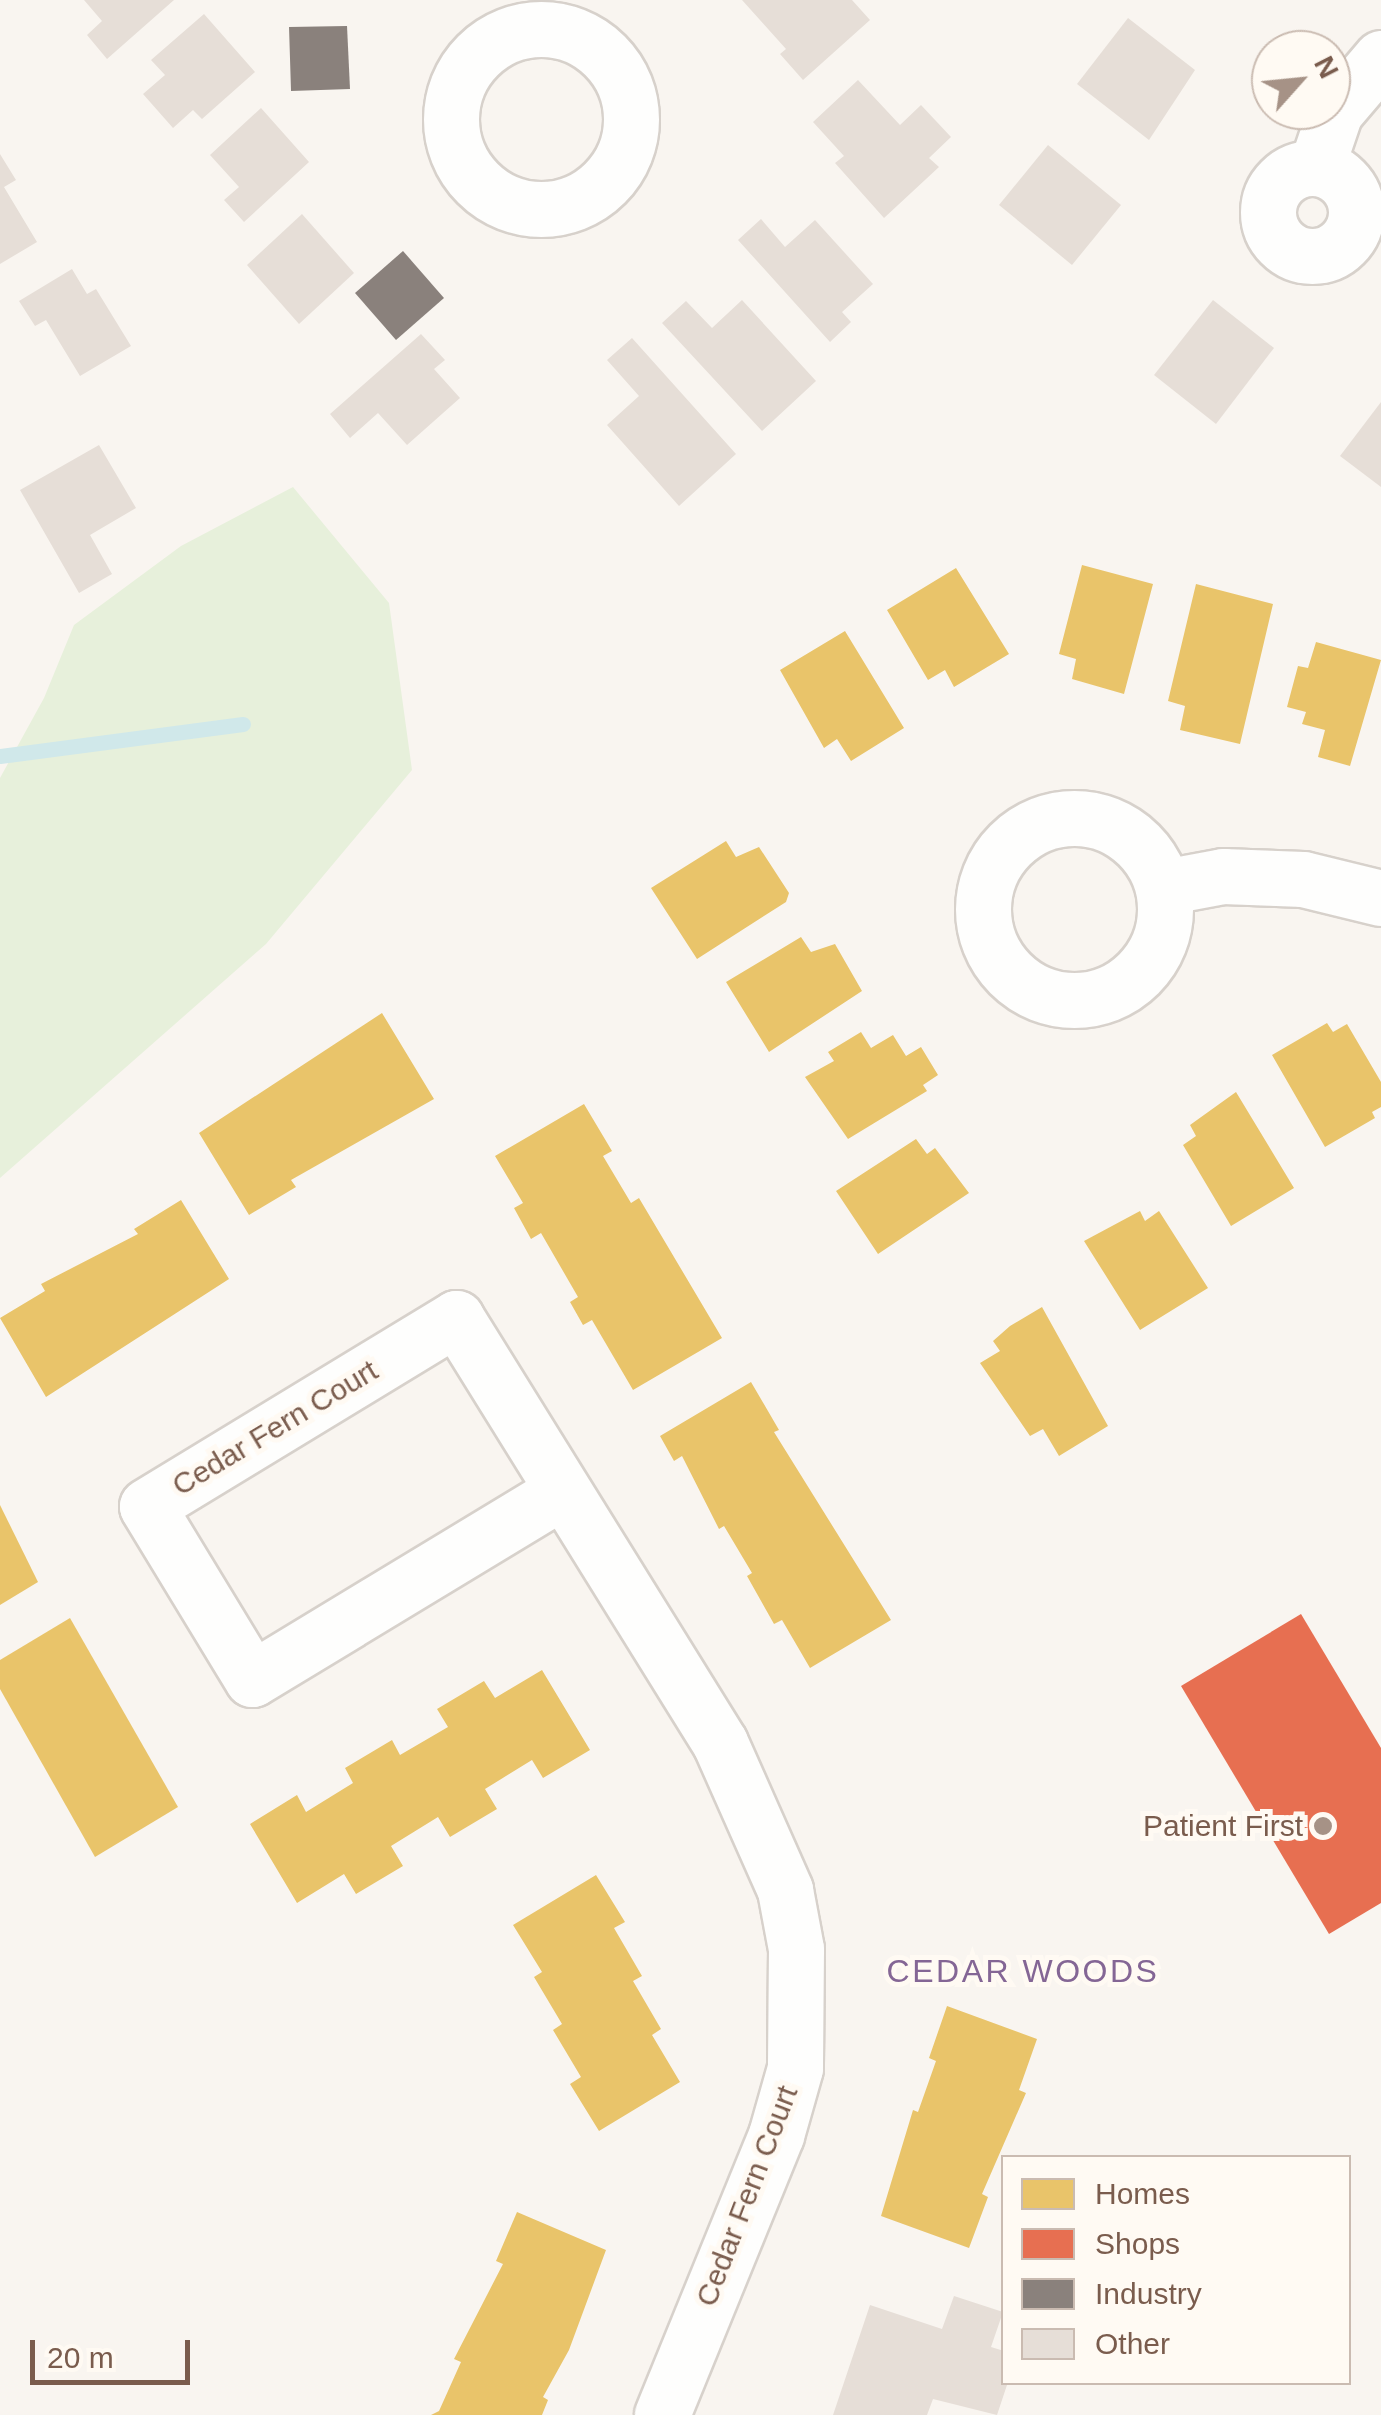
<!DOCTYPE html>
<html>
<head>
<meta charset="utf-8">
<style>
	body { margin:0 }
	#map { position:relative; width:1381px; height:2415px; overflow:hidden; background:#f9f5f0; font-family:Helvetica,sans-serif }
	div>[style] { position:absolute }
	.green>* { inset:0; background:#e7f0db }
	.homes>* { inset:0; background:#e9c46a }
	.shops>* { inset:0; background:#e76f51 }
	.industry>* { inset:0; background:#8a817c }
	.stream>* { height:15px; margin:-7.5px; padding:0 7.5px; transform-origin:7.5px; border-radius:7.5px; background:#d0e8ea }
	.building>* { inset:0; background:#e6ded7 }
	.roads { filter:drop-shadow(2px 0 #d7d1cb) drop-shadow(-2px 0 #d7d1cb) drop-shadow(0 2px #d7d1cb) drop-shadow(0 -2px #d7d1cb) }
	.minor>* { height:55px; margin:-27.5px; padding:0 27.5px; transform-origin:27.5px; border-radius:27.5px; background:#fefefd }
	.minor>.ring { margin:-27.5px; padding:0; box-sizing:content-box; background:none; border:55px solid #fefefd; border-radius:50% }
	.dots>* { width:28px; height:28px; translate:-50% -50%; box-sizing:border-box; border:5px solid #fffaf3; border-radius:50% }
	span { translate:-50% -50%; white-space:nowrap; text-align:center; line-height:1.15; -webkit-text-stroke:10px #fffaf3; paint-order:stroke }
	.street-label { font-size:30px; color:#7a5c4d }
	.poi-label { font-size:30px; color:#7a5c4d }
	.right { translate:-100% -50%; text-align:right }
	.neighbourhood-label { font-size:32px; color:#846695; letter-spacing:2.5px }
	.legend { position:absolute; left:1001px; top:2155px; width:350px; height:230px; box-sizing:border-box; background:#fffaf3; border:2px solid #cabbb1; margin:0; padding:12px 18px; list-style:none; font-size:30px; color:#7a5c4d }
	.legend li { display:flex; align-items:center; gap:20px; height:50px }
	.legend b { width:50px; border:2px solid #cabbb1 }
	.north { position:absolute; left:1251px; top:30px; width:100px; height:100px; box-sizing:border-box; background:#fffaf3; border:2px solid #cabbb1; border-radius:50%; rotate:63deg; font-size:28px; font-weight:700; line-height:40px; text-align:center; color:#7a5c4d }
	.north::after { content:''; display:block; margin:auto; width:35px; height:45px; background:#a69286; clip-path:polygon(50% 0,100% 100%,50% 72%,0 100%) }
	.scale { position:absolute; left:30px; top:2340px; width:160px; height:45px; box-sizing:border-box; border:5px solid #7a5c4d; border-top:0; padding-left:12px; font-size:30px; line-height:35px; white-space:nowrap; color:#7a5c4d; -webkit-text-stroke:8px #fffaf3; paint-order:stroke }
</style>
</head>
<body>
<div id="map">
	<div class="green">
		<i style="clip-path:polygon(293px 487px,389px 603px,412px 770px,266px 944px,0 1178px,0 778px,44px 698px,74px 625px,181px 546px)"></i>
	</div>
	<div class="homes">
		<i style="clip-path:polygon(1082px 565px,1153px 584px,1124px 694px,1072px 679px,1076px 659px,1059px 654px)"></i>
		<i style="clip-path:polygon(956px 568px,1009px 654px,954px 687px,945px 670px,928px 680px,887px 610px)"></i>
		<i style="clip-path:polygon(1196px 584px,1273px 604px,1240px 744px,1180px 730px,1185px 706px,1168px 701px)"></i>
		<i style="clip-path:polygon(845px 631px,904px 728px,851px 761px,837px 739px,824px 748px,780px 670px)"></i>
		<i style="clip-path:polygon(1316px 642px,1381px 660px,1350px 766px,1318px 757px,1325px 730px,1302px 724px,1306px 712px,1287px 707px,1298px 666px,1308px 668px)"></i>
		<i style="clip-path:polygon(726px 841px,736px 857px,759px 847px,789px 893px,786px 902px,697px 959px,651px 888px)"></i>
		<i style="clip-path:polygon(801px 937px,811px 952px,835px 944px,862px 991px,769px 1052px,726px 982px)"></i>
		<i style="clip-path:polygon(382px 1013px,434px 1099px,291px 1180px,296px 1187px,249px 1215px,199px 1133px)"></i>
		<i style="clip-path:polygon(1327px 1023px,1333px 1032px,1347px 1024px,1381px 1082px,1381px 1107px,1372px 1112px,1375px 1118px,1325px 1147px,1272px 1055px)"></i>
		<i style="clip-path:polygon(861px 1032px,871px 1048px,893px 1035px,906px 1056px,921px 1047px,938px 1075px,923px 1085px,927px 1091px,848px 1139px,805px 1077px,834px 1061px,828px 1052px)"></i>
		<i style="clip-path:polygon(1236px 1092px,1294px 1188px,1231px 1226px,1183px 1145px,1196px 1136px,1190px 1125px)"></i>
		<i style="clip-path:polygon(584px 1104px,612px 1151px,603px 1156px,631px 1203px,639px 1198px,722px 1338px,633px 1390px,592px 1320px,583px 1325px,570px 1302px,578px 1297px,541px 1233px,531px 1239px,514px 1208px,523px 1203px,495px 1156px)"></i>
		<i style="clip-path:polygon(916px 1139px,927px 1154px,935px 1148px,969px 1193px,878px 1254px,836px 1191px)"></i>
		<i style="clip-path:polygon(181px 1200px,229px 1279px,46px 1397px,0 1318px,45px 1291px,41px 1284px,138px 1234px,134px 1229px)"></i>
		<i style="clip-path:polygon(1140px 1211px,1145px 1221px,1159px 1211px,1208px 1288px,1140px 1330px,1084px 1241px)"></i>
		<i style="clip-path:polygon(1042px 1307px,1108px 1426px,1059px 1456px,1043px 1429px,1030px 1436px,980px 1363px,1000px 1351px,993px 1341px,1010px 1326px)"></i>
		<i style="clip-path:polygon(751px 1382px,779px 1430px,774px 1432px,891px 1620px,810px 1668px,782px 1620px,774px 1624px,747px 1576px,752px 1573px,724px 1526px,719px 1529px,682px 1456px,674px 1461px,660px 1436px)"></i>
		<i style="clip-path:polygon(0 1505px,38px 1582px,0 1605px)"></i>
		<i style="clip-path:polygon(70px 1618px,178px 1807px,95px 1857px,0 1689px,0 1660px)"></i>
		<i style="clip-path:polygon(542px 1670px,590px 1750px,543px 1778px,532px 1760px,485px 1789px,497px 1809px,450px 1837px,438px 1817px,391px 1846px,403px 1866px,356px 1894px,344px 1874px,297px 1903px,250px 1824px,297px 1795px,306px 1812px,353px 1783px,345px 1768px,392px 1740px,400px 1755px,448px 1727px,437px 1709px,484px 1681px,495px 1698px)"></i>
		<i style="clip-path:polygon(596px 1875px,625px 1922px,614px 1928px,642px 1976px,633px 1981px,661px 2029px,652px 2035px,680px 2082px,599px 2131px,570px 2084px,581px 2077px,553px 2030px,562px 2024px,534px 1977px,542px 1972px,513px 1925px)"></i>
		<i style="clip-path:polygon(947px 2006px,1037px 2039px,1019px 2090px,1026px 2093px,982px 2194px,988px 2197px,969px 2248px,881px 2216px,913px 2110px,918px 2112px,936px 2061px,929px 2058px)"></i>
		<i style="clip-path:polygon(517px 2212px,606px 2250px,569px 2350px,543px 2397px,548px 2400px,542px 2415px,431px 2415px,439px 2411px,461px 2362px,454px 2359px,503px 2264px,496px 2261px)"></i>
	</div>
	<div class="shops">
		<i style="clip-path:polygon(1301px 1614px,1381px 1748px,1381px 1903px,1329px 1934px,1181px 1686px)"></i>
	</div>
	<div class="industry">
		<i style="clip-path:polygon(347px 26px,350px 89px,291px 91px,289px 27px)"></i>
		<i style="clip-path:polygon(403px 251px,444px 298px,396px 340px,355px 293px)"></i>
	</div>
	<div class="stream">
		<i style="left:0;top:756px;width:245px;rotate:-7.5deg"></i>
	</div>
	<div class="building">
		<i style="clip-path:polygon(84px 0,174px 0,107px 59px,87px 35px,102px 21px)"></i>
		<i style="clip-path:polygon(742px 0,852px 0,870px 20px,803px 80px,780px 54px,786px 49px)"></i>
		<i style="clip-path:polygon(204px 14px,255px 72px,202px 119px,193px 110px,173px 128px,143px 94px,165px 75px,151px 60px)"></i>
		<i style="clip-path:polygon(1128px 18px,1195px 70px,1149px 140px,1077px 84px)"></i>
		<i style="clip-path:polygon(858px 80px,900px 125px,921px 105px,951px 137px,929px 158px,939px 167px,884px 218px,835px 163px,844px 156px,813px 122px)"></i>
		<i style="clip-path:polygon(261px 108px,309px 162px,244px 222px,224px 200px,239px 187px,210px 155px)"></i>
		<i style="clip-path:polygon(1048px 145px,1121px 205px,1072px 265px,999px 205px)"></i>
		<i style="clip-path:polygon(0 154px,16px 180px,4px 187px,37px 242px,0 264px)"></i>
		<i style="clip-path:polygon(302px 214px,354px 273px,299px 324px,247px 265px)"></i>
		<i style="clip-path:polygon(761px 219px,785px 247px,815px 220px,873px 284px,842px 312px,851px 322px,830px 342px,738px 240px)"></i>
		<i style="clip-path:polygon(72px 269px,87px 294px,96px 289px,131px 346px,80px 376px,46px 320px,35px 326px,19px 301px)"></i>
		<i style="clip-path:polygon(742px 300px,816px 381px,762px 431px,662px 323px,686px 301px,712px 328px)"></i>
		<i style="clip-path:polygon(1213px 300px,1274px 348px,1216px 424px,1154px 375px)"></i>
		<i style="clip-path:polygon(421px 334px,445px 360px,434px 369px,460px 398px,407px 445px,378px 413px,350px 438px,330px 414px)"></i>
		<i style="clip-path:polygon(632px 338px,736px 454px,679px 506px,607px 425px,639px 396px,607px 360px)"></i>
		<i style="clip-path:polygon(1381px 402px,1381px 487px,1340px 456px)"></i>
		<i style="clip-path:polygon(99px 445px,136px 508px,90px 535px,112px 574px,79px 593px,20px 490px)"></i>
		<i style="clip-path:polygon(954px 2296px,1003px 2312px,991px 2347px,1004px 2351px,1008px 2382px,997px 2415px,933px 2399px,927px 2415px,833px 2415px,870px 2305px,942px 2329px)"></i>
	</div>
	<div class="roads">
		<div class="minor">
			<i class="ring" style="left:451px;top:29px;width:125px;height:125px"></i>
			<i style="left:1316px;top:168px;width:59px;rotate:-71.3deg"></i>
			<i style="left:1335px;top:112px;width:71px;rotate:-49.6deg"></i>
			<i class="ring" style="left:1268px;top:168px;width:33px;height:33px"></i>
			<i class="ring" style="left:983px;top:818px;width:127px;height:127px"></i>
			<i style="left:1164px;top:887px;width:60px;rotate:-10.6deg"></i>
			<i style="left:1223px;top:876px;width:80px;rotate:2.1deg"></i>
			<i style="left:1303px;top:879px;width:80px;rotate:13.7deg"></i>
			<i style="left:561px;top:1492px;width:361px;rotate:148.8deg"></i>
			<i style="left:252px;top:1679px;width:202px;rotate:-121.3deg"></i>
			<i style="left:147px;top:1506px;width:362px;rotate:-31.3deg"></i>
			<i style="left:456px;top:1318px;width:500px;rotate:58.15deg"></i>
			<i style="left:720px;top:1743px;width:161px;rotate:66.1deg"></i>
			<i style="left:785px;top:1890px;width:60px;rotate:79.4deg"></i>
			<i style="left:796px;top:1949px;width:119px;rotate:90.5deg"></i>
			<i style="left:795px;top:2068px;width:70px;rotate:105.8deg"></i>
			<i style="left:776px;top:2135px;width:302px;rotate:112.2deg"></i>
		</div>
	</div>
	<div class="dots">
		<i style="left:1323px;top:1826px;background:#a69286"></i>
	</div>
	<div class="street-label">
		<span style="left:275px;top:1428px;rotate:-31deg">Cedar Fern Court</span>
		<span style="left:747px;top:2196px;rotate:-69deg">Cedar Fern Court</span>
	</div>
	<div class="poi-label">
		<span class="right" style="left:1303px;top:1826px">Patient First</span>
	</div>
	<div class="neighbourhood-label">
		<span style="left:1023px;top:1971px">CEDAR WOODS</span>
	</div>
	<ul class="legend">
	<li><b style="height:28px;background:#e9c46a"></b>Homes</li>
	<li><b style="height:28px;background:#e76f51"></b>Shops</li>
	<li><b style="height:28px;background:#8a817c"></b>Industry</li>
	<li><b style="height:28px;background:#e6ded7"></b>Other</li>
	</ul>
	<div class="north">N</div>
	<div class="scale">20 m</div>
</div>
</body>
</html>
